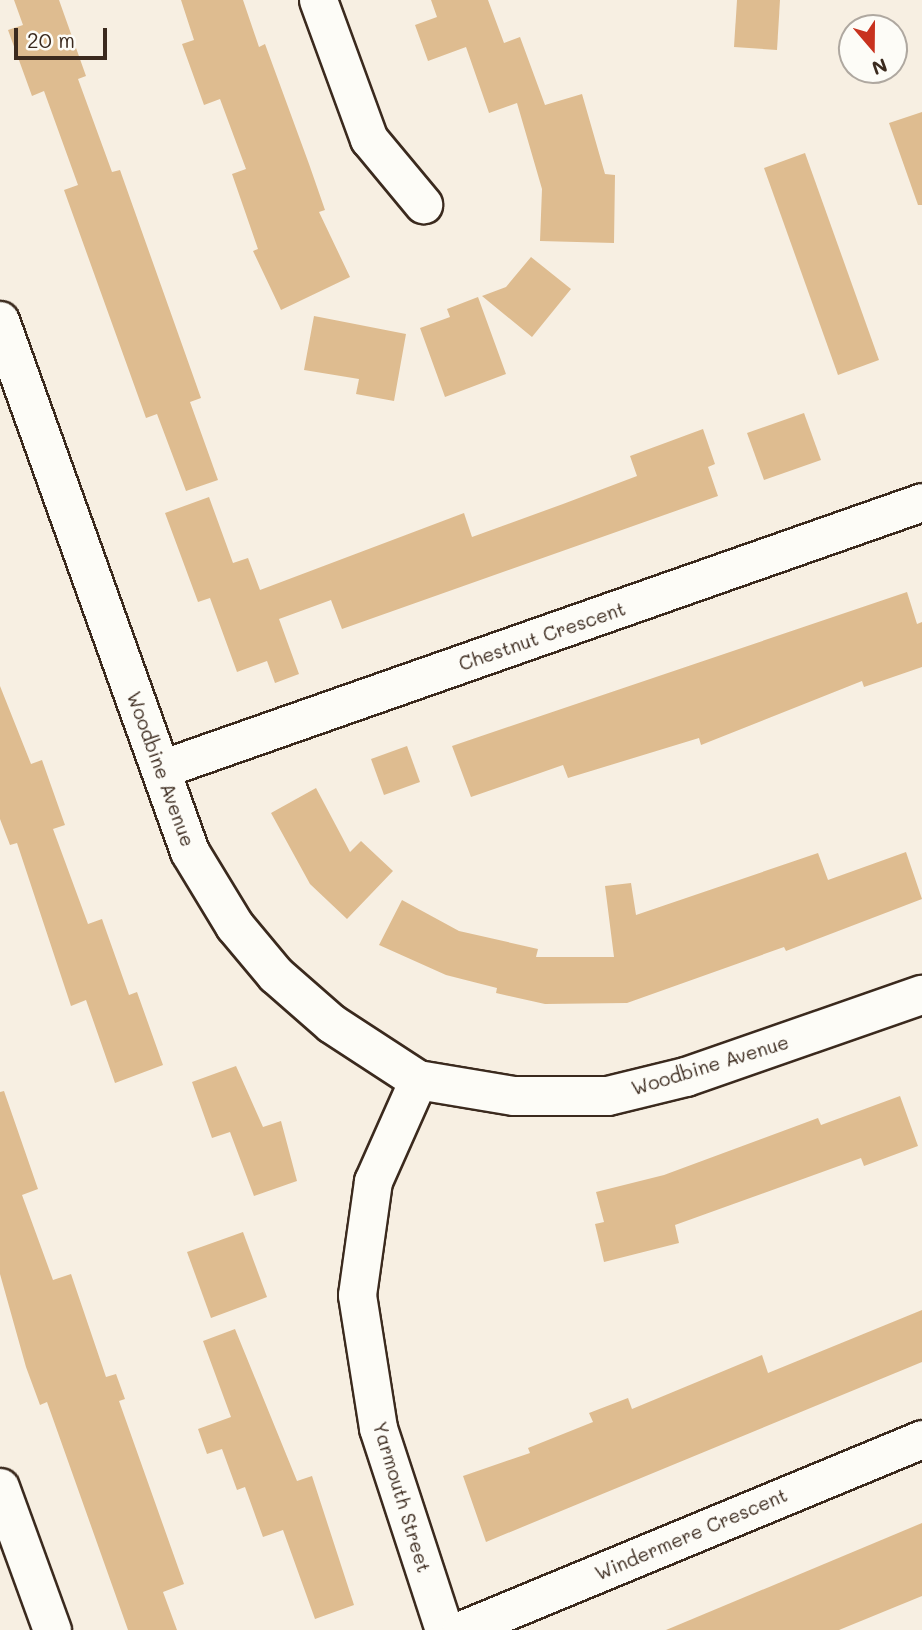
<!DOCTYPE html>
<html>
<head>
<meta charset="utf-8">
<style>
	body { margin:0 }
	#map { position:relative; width:922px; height:1630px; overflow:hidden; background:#f7efe2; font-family:Mali,sans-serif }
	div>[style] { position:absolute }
	.building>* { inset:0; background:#debc90 }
	.roads { filter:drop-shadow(2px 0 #3b2a1e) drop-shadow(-2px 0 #3b2a1e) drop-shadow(0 2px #3b2a1e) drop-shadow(0 -2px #3b2a1e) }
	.minor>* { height:37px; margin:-18.5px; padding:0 18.5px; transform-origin:18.5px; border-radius:18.5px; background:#fdfcf7 }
	.tertiary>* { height:38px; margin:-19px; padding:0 19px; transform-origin:19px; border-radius:19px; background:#fdfcf7 }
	span { translate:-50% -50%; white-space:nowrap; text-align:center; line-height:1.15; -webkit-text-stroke:5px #fdfcf7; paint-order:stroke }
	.street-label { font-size:19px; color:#3b2a1e }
	.north { position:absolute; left:838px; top:14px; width:70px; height:70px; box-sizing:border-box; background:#fdfcf7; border:2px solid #afa8a0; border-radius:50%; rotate:160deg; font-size:19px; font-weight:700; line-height:28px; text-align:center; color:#3b2a1e }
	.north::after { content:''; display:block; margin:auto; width:24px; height:32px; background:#c8321e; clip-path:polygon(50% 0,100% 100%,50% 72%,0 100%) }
	.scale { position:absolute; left:14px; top:28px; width:93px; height:32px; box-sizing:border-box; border:4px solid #3b2a1e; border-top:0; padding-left:9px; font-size:21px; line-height:24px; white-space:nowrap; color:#3b2a1e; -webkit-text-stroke:5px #fdfcf7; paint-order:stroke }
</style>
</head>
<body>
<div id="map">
	<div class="building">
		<i style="clip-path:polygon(14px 0,59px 0,86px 76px,78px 79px,112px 172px,120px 170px,201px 398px,190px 402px,218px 480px,186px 491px,157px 414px,146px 418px,64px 190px,78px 185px,44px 91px,32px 96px,8px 30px,23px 25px)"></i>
		<i style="clip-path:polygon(181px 0,243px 0,259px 47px,265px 44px,309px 164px,325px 210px,319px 212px,350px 277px,281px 310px,253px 251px,258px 249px,232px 174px,246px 169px,220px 99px,204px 105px,182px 44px,194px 40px)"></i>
		<i style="clip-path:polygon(431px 0,488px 0,504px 43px,520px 37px,545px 105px,582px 94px,605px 174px,615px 175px,614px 243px,540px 241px,542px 189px,517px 103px,489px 113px,466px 47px,428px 61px,415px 25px,437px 17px)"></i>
		<i style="clip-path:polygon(737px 0,780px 0,777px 50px,734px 47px)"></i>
		<i style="clip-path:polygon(922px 112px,922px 205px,918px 205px,889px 123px)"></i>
		<i style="clip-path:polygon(805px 153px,879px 360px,838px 375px,764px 168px)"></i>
		<i style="clip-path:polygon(531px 257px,571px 289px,532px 337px,482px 296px,506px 287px)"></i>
		<i style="clip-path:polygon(478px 297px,506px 374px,445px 397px,420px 328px,450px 317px,447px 309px)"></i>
		<i style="clip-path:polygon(314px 316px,406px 334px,394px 401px,356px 394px,359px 379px,304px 370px)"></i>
		<i style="clip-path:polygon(804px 413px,821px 460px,764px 480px,747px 433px)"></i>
		<i style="clip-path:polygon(703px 429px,715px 464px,708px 467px,718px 496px,342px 629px,331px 600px,279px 619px,299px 674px,275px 683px,267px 661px,237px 672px,210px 598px,198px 602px,165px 513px,209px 497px,233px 563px,248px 558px,260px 590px,464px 513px,472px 537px,563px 504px,637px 476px,630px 456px)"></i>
		<i style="clip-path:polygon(907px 592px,917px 624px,922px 622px,922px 667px,864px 687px,862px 681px,701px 745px,699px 738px,568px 778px,563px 765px,471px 797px,452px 746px)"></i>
		<i style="clip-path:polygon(0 686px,31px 764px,42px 760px,65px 825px,53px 829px,88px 924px,102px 919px,129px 995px,137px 992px,163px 1065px,115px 1083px,86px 1000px,71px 1006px,17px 843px,10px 845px,0 819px)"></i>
		<i style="clip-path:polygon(407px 746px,420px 782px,384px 795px,371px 759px)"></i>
		<i style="clip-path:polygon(316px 788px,350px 852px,361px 841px,393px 871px,347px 919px,310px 884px,271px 813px)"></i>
		<i style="clip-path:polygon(906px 852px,922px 899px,786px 951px,784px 947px,627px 1003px,545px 1004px,496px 993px,497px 988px,446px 975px,379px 945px,402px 900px,459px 931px,538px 949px,536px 957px,614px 957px,605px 886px,631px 883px,636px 915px,818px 853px,828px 880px)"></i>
		<i style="clip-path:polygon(236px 1066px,263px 1127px,281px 1121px,297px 1181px,254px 1196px,230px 1132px,212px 1138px,192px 1082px)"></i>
		<i style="clip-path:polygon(4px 1091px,38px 1189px,22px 1195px,53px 1280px,71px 1274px,106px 1377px,116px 1374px,125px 1399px,119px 1401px,184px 1584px,163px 1592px,177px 1630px,128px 1630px,47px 1402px,40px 1405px,26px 1367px,0 1274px,0 1092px)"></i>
		<i style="clip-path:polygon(900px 1096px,918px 1146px,864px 1166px,861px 1158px,675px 1225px,679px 1243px,604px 1262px,595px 1224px,604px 1222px,596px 1192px,664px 1175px,818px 1118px,821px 1125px)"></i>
		<i style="clip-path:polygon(243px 1232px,267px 1297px,211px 1318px,187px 1252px)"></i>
		<i style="clip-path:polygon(922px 1310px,922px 1362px,486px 1542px,463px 1476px,530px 1453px,528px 1448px,593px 1422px,589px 1413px,628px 1398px,632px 1409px,762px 1355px,768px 1373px)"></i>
		<i style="clip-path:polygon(235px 1329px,297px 1481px,312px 1476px,354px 1605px,315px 1619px,283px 1530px,263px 1537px,245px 1487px,237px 1490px,222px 1449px,207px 1454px,198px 1429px,231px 1417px,203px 1341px)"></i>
		<i style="clip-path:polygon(922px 1523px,922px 1596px,839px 1630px,666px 1630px)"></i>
	</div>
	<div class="roads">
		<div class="minor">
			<i style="left:318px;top:0;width:148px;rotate:69.9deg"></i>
			<i style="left:369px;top:139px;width:85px;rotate:50.3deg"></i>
			<i style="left:161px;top:769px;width:806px;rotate:-19.33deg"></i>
			<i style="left:418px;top:1080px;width:111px;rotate:114deg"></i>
			<i style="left:373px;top:1181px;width:115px;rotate:98deg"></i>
			<i style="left:357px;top:1295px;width:135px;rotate:81deg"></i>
			<i style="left:378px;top:1428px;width:213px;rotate:71.9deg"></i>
			<i style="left:0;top:1487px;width:152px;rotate:70deg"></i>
			<i style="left:461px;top:1630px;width:499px;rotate:-22.5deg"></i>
		</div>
		<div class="tertiary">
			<i style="left:0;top:321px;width:564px;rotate:70.31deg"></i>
			<i style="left:190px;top:852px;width:87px;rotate:58.7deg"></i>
			<i style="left:235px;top:926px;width:64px;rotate:50.1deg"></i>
			<i style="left:276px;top:975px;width:74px;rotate:41.2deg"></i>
			<i style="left:332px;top:1024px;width:103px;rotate:33.1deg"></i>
			<i style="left:418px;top:1080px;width:97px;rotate:9.5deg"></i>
			<i style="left:514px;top:1096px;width:94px"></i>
			<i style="left:608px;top:1096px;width:80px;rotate:-13.7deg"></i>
			<i style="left:686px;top:1077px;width:250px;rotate:-19.2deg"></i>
		</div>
	</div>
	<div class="street-label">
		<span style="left:542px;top:636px;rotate:-19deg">Chestnut Crescent</span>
		<span style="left:161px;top:769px;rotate:70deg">Woodbine Avenue</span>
		<span style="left:710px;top:1065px;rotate:-17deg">Woodbine Avenue</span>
		<span style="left:402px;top:1497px;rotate:73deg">Yarmouth Street</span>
		<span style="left:691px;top:1534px;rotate:-23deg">Windermere Crescent</span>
	</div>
	<div class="north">N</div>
	<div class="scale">20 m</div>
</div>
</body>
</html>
